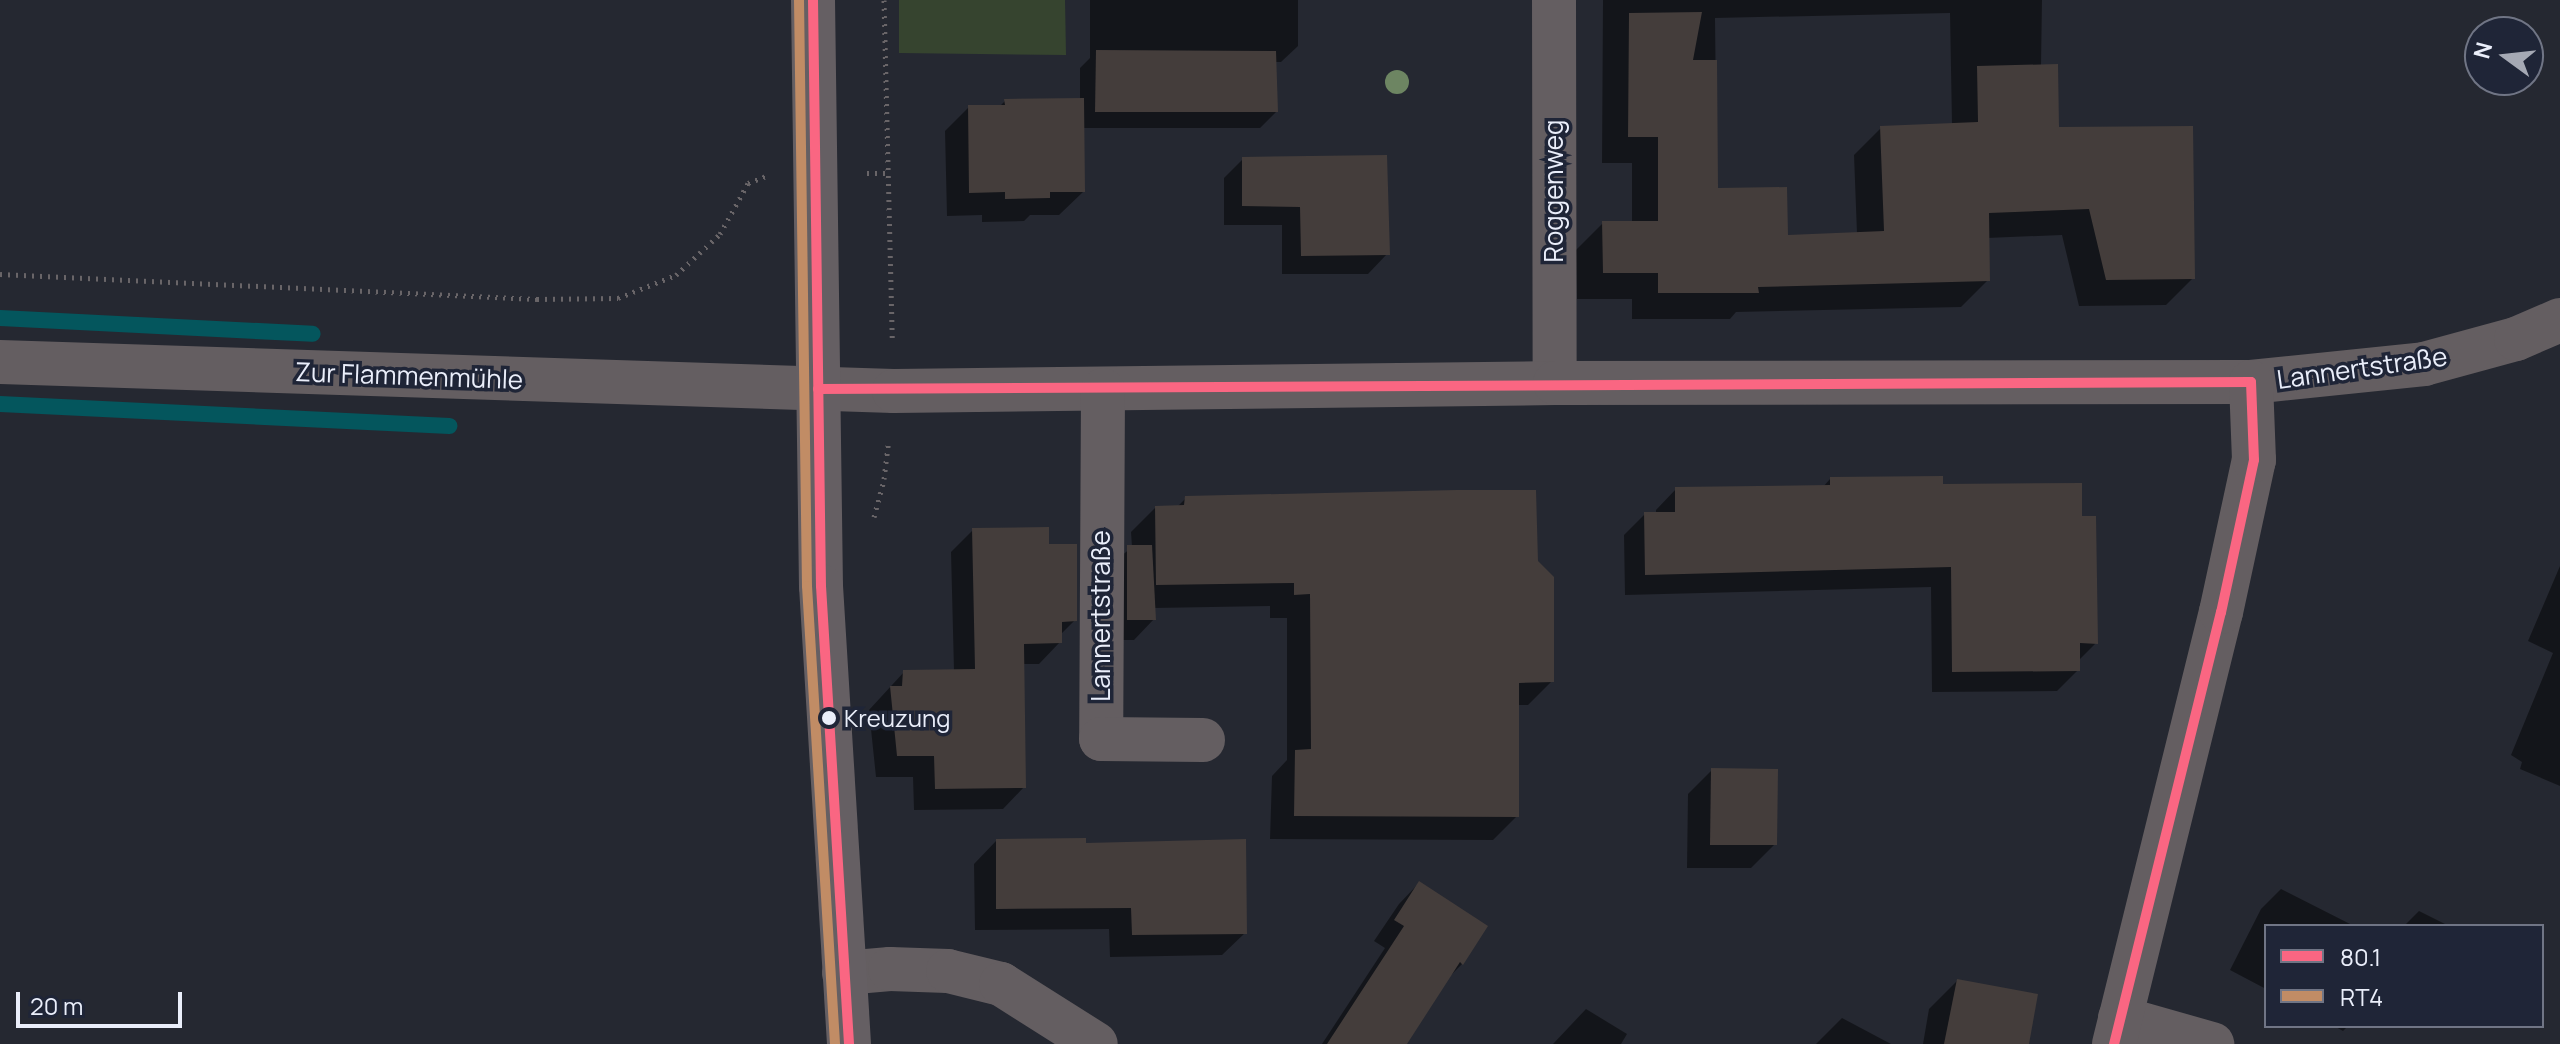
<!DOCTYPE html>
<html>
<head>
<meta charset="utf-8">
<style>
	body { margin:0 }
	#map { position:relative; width:2560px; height:1044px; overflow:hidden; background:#252831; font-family:Manrope,sans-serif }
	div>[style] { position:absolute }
	.green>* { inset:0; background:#36442f }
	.shadow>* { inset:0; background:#0007 }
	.stream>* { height:16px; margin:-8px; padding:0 8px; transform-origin:8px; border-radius:8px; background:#04565d }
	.building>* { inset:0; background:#443d3b }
	.path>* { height:5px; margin-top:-2.5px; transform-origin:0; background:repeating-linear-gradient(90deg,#696568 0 2px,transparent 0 8px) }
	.minor>* { height:44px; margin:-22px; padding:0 22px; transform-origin:22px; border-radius:22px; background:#645e61 }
	.major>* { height:44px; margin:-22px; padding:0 22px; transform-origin:22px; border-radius:22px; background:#655f63 }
	.bus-1>* { height:10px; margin:-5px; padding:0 5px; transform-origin:5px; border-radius:5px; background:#fa6682 }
	.bus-2>* { height:10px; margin:-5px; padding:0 5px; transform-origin:5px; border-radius:5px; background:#c18c65 }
	.trees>* { width:24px; height:24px; margin:-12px; border-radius:50%; background:#6d8562 }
	.dots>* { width:22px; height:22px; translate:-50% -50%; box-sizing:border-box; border:4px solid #1f2537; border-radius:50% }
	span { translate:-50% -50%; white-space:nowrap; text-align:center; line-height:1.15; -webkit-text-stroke:7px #1f2537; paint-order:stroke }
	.bus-label { font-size:24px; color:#eaeefa }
	.left { translate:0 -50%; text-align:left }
	.street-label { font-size:26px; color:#eaeefa }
	.legend { position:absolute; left:2264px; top:924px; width:280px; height:104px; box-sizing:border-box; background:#1f2537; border:2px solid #707585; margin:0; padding:10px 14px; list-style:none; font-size:24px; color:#eaeefa }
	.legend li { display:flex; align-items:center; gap:16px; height:40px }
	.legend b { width:40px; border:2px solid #707585 }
	.north { position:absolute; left:2464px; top:16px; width:80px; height:80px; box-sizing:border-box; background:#1f2537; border:2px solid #707585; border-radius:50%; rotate:285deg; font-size:22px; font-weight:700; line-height:32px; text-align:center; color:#eaeefa }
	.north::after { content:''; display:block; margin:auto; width:28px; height:36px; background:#a5a9b4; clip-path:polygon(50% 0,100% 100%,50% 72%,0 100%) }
	.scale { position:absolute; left:16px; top:992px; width:166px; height:36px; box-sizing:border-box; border:4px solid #eaeefa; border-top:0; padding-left:10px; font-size:24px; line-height:28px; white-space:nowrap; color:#eaeefa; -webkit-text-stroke:6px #1f2537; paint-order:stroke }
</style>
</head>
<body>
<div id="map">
	<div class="green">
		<i style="clip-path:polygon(899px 0,1065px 0,1066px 55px,899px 53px)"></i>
	</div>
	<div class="shadow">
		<i style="clip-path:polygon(1090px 0,1298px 0,1298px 46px,1281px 62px,1275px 62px,1276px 112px,1260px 128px,1082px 128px,1083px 192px,1059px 215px,1030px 215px,1024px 221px,982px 222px,982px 215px,947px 216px,945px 131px,969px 107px,999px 107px,1005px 101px,1080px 100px,1080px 68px,1090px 58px)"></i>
		<i style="clip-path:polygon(evenodd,1603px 0,2042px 0,2041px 66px,2057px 129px,2193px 278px,2166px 305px,2079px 306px,2062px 235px,1987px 238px,1988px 280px,1961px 307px,1736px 312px,1730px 319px,1632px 319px,1632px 299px,1577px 299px,1576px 250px,1603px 223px,1632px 223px,1632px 163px,1602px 163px,1603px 0,1950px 13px,1952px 125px,1881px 128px,1854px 155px,1857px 234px,1786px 237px,1717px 190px,1715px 18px,1950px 13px)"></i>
		<i style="clip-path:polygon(1243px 159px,1387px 254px,1368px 274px,1282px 274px,1282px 225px,1224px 225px,1224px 178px)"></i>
		<i style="clip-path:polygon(1830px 479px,1942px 486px,2080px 518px,2096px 643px,2078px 661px,2078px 670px,2057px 691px,1932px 692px,1931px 587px,1625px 595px,1624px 535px,1645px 514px,1656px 514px,1656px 510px,1676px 489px,1823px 487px)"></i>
		<i style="clip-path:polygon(1186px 498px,1536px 562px,1552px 681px,1528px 705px,1517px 705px,1517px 816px,1493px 840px,1270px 839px,1272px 776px,1287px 760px,1287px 618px,1270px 618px,1270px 606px,1154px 608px,1154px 619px,1134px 640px,1107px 640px,1107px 568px,1132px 547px,1131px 532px,1155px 508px,1177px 507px)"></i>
		<i style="clip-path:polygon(973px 530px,1047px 546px,1075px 620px,1060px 635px,1060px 642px,1039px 664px,1023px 664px,1024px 787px,1003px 809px,914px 810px,913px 777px,876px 777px,869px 710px,904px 672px,954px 671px,951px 552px)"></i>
		<i style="clip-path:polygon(2560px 566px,2560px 786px,2520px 769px,2522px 762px,2511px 755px,2553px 653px,2528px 641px)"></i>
		<i style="clip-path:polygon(1712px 770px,1775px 844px,1751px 868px,1687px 868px,1688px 794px)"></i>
		<i style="clip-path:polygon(996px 841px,1084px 845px,1245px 933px,1222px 955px,1110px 957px,1109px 929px,975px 930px,974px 864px)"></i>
		<i style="clip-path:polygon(1419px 883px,1462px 964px,1447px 979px,1404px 1044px,1322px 1044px,1385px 948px,1374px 941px,1399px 904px)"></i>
		<i style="clip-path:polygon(2281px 889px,2354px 926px,2266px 926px,2266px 989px,2230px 970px,2261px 909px)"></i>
		<i style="clip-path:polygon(2419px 911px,2449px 926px,2404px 926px)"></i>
		<i style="clip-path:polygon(1957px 981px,2027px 1044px,1923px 1044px,1929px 1009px)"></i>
		<i style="clip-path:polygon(1586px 1009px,1627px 1034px,1621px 1044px,1553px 1044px)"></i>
		<i style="clip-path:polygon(1842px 1018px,1891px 1044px,1816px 1044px)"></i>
		<i style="clip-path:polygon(2334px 1026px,2348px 1026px,2343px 1031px)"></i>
	</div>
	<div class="stream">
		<i style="left:0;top:318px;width:313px;rotate:2.9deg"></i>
		<i style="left:0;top:404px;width:450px;rotate:2.8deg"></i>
	</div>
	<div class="building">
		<i style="clip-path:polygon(1702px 12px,1693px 60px,1717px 60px,1718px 188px,1787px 187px,1788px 235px,1884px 231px,1880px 126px,1978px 122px,1977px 66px,2058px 64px,2059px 127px,2193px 126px,2195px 279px,2106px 280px,2089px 209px,1989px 213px,1990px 281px,1758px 287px,1759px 293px,1658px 293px,1658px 273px,1603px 273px,1602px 221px,1658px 221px,1658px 137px,1628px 137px,1629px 13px)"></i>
		<i style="clip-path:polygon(1096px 50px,1276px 51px,1278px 112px,1095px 112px)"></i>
		<i style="clip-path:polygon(1084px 98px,1085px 192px,1050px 192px,1050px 198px,1005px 199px,1005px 192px,969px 193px,968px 105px,1005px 105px,1004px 99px)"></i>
		<i style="clip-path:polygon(1387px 155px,1390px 255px,1301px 256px,1300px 207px,1242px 206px,1242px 157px)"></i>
		<i style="clip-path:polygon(1943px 476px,1943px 484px,2082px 483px,2082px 516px,2096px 516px,2098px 644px,2080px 643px,2080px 671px,1952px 672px,1951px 567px,1645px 575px,1644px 512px,1675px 512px,1675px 487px,1830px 485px,1830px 477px)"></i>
		<i style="clip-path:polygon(1457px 490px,1536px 490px,1538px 561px,1554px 577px,1554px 682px,1519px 683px,1519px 817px,1294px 816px,1295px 750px,1311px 749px,1310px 594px,1294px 595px,1294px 583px,1156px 585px,1155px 506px,1184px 505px,1185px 496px)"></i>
		<i style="clip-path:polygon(1049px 527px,1049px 544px,1077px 544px,1077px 621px,1062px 622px,1062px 643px,1024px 644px,1026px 788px,935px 789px,934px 756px,897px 756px,890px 686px,902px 686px,903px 670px,975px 669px,972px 528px)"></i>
		<i style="clip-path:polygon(1127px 545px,1152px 545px,1156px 620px,1127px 620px)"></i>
		<i style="clip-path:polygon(1711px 768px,1778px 769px,1777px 845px,1710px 845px)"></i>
		<i style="clip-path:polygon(1086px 838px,1086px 843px,1246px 839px,1247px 934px,1132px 935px,1131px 908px,996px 909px,996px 839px)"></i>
		<i style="clip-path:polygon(1419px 881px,1488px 926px,1463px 965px,1460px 962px,1407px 1044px,1327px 1044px,1404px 926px,1394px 920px)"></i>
		<i style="clip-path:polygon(1957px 979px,2038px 994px,2029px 1044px,1944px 1044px)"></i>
	</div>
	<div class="path">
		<i style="left:884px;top:0;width:339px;rotate:88.6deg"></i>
		<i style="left:867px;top:173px;width:19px"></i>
		<i style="left:0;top:274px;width:538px;rotate:2.67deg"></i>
		<i style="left:537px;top:299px;width:81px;rotate:-0.7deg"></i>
		<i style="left:618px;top:298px;width:62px;rotate:-21.6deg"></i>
		<i style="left:676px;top:275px;width:60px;rotate:-43deg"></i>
		<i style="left:720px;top:234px;width:58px;rotate:-61.2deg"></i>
		<i style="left:748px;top:183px;width:19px;rotate:-21deg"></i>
		<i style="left:874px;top:517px;width:39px;rotate:-75deg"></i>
		<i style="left:884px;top:479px;width:38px;rotate:-83deg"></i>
	</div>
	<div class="minor">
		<i style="left:1554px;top:0;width:383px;rotate:89.9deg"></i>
		<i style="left:0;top:362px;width:894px;rotate:1.86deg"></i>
		<i style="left:894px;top:391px;width:661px;rotate:-0.69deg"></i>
		<i style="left:1555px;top:383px;width:696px;rotate:-0.08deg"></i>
		<i style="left:2251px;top:382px;width:174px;rotate:-5.9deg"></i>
		<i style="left:2424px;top:364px;width:95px;rotate:-15.2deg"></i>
		<i style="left:2516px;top:339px;width:48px;rotate:-23.4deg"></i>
		<i style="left:1103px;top:390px;width:349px;rotate:90.3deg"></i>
		<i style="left:1101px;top:739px;width:102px;rotate:0.6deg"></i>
		<i style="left:844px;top:973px;width:46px;rotate:-5deg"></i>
		<i style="left:890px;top:969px;width:58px;rotate:2deg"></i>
		<i style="left:948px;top:971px;width:55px;rotate:13.8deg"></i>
		<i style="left:1001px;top:984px;width:112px;rotate:32.3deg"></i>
		<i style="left:2120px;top:1018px;width:96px;rotate:15.8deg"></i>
		<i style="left:2114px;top:1044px;width:445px;rotate:-76.1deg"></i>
		<i style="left:2221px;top:612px;width:156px;rotate:-77.8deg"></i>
		<i style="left:2254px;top:460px;width:78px;rotate:-92.2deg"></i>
	</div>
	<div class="major">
		<i style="left:813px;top:0;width:586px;rotate:89.22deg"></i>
		<i style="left:821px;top:586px;width:459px;rotate:86.5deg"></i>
	</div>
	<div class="bus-1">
		<i style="left:813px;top:0;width:586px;rotate:89.22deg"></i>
		<i style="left:821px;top:586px;width:459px;rotate:86.5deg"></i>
		<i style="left:818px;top:389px;width:1433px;rotate:-0.28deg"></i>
		<i style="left:2251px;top:382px;width:78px;rotate:87.8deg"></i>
		<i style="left:2254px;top:460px;width:156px;rotate:102.2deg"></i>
		<i style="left:2221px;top:612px;width:445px;rotate:103.9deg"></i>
	</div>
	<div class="bus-2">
		<i style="left:799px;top:0;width:586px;rotate:89.22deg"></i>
		<i style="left:807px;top:586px;width:459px;rotate:86.5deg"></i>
	</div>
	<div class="trees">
		<i style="left:1397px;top:82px"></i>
	</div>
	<div class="dots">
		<i style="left:829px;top:718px;background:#eaeefa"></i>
	</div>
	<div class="bus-label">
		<span class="left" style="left:844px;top:718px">Kreuzung</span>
	</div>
	<div class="street-label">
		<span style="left:1554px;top:191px;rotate:-90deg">Roggenweg</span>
		<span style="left:2362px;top:368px;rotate:-8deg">Lannertstraße</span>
		<span style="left:409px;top:376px;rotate:2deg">Zur Flammenmühle</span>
		<span style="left:1101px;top:616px;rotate:-90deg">Lannertstraße</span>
	</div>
	<ul class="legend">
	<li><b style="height:10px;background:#fa6682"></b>80.1</li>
	<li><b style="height:10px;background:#c18c65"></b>RT4</li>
	</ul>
	<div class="north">N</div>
	<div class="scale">20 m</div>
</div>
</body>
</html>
